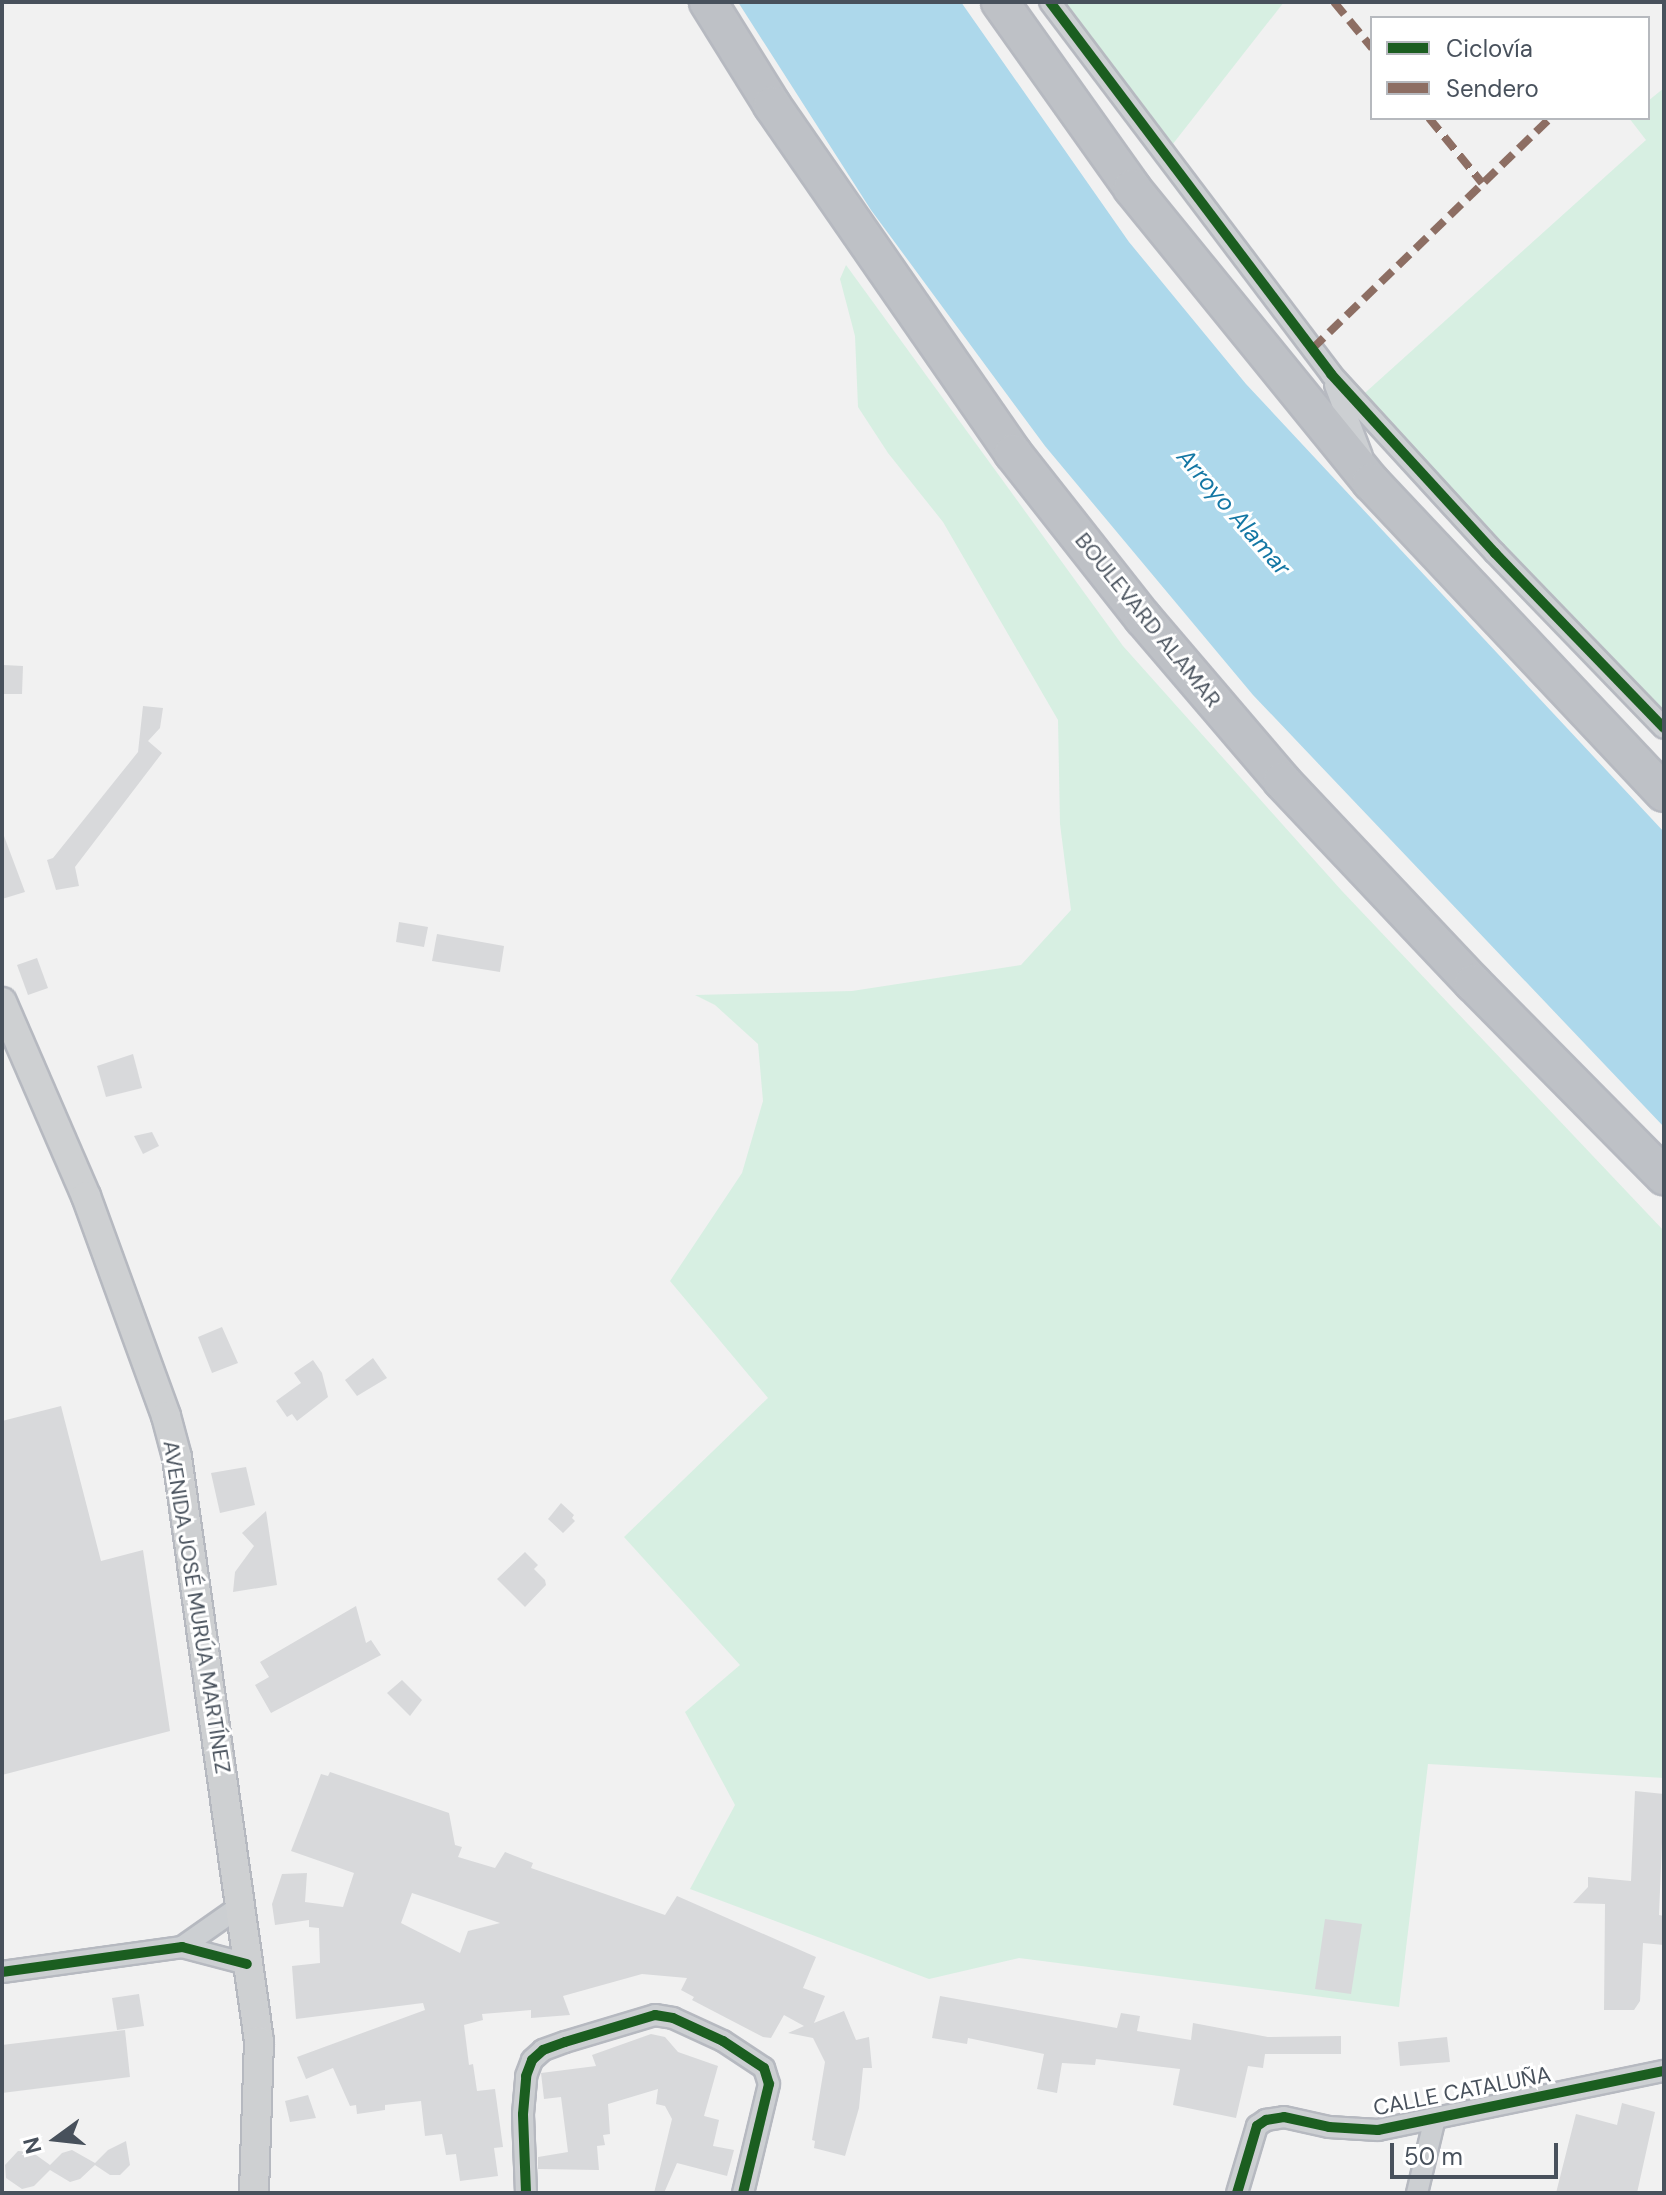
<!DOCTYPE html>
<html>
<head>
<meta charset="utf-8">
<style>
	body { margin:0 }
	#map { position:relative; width:1666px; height:2195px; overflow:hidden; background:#f1f1f1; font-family:"DM Sans",sans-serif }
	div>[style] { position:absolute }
	.green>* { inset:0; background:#d7efe2 }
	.water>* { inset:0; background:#add8eb }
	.building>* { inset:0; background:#d8d9db }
	.roads { filter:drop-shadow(2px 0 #b6b9c0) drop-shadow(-2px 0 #b6b9c0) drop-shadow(0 2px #b6b9c0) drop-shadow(0 -2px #b6b9c0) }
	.street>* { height:20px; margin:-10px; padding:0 10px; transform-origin:10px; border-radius:10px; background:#cccfd2 }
	.secondary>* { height:28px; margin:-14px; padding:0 14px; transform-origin:14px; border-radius:14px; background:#ced0d2 }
	.highway>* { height:36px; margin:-18px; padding:0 18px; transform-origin:18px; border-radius:18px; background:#bec1c6 }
	.quiet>* { height:8px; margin-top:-4px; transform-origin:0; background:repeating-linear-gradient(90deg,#8d6e63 0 16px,transparent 0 24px) }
	.cycleway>* { height:10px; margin:-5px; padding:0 5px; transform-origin:5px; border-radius:5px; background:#1b5e20 }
	span { translate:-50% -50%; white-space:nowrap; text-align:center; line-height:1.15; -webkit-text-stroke:6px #fff; paint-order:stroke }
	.street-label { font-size:22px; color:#48515c }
	.water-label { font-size:24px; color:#1477a4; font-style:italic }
	.frame { position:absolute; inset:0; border:4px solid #48515c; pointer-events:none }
	.legend { position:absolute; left:1370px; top:16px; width:280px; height:104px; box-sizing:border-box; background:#fff; border:2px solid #b6b9be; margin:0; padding:10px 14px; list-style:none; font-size:24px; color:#48515c }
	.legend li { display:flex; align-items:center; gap:16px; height:40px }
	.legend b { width:40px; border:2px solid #b6b9be }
	.north { position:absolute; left:16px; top:2099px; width:80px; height:80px; -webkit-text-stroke:6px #fff; paint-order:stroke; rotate:255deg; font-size:22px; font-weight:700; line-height:32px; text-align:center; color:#48515c }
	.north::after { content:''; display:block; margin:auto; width:28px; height:36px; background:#48515c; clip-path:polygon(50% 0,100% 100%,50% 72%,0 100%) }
	.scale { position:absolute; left:1390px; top:2143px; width:168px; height:36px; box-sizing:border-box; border:4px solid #48515c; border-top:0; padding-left:10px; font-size:24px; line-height:28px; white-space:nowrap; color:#48515c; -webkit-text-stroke:6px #fff; paint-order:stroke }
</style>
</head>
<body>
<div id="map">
	<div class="green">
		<i style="clip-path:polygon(1051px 2px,1284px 2px,1165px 154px)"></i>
		<i style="clip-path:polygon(1664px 88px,1664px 728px,1356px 401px,1646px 140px,1629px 118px,1648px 118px,1648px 101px)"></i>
		<i style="clip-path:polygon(846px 265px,1123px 646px,1342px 891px,1664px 1231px,1664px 1778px,1428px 1764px,1399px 2007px,1019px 1958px,929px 1979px,690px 1889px,735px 1805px,685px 1712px,740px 1665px,624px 1537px,768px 1398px,670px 1281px,742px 1173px,763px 1101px,758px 1044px,715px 1005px,695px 995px,852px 991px,1021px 965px,1071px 910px,1060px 824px,1058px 720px,943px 522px,888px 453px,858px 407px,855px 336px,840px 279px)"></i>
	</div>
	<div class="water">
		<i style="clip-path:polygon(738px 2px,961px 2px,1129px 242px,1246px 384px,1664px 832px,1664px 1127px,1253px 695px,1045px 446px,871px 210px)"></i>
	</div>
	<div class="building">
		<i style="clip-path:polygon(3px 665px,23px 666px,22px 694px,2px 694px)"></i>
		<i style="clip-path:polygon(143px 706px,163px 708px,160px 728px,148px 741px,162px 753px,75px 867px,79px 886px,56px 890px,47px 860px,53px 858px,138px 752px)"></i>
		<i style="clip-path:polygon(4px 836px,25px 892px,2px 899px,2px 837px)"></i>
		<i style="clip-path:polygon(399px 922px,428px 927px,424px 947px,396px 942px)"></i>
		<i style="clip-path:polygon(437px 934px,504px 946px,500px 972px,432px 961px)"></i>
		<i style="clip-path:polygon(37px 958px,48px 988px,28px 995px,17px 965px)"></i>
		<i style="clip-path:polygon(133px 1054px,142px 1088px,106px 1097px,97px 1066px)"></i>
		<i style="clip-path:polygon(152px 1132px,159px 1146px,143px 1154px,134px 1136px)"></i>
		<i style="clip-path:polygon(222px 1327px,238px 1363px,212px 1373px,198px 1337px)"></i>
		<i style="clip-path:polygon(373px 1358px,387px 1378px,357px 1396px,345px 1380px)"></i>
		<i style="clip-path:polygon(313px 1360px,322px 1373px,328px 1397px,297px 1421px,292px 1414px,287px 1417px,276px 1401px,301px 1383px,294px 1373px)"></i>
		<i style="clip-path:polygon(61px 1406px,101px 1561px,143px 1550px,170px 1731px,2px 1775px,2px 1421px)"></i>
		<i style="clip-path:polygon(246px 1467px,255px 1505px,220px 1513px,211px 1473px)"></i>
		<i style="clip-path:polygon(561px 1503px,574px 1515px,572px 1518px,575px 1521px,563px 1533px,548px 1519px)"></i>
		<i style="clip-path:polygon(266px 1511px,277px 1585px,233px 1592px,235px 1572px,254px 1546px,242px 1533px)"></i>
		<i style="clip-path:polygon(525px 1552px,538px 1565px,534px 1569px,545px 1580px,546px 1585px,525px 1607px,497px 1579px)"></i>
		<i style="clip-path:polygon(356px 1606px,366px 1643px,371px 1640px,381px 1655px,271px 1713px,255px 1685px,269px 1677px,260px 1662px)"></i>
		<i style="clip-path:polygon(402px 1680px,422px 1700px,410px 1716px,387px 1693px)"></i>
		<i style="clip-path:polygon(evenodd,330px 1772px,449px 1813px,455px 1845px,462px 1847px,458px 1857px,495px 1868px,505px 1852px,533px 1863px,531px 1868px,665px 1915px,677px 1896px,816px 1957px,803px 1988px,825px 1996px,814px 2023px,844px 2011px,856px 2040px,869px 2037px,872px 2068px,863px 2068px,859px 2108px,845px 2156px,814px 2148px,815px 2141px,812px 2140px,825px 2062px,813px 2038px,788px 2033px,804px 2026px,784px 2015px,771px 2038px,763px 2037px,692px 2000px,694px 1997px,681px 1990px,687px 1978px,642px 1974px,563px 1996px,570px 2015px,531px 2018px,531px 2010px,482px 2014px,483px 2020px,464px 2025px,469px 2065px,473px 2064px,477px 2091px,495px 2089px,503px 2147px,494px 2148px,498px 2176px,460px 2181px,456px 2154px,446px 2155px,442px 2134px,425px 2136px,421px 2101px,385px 2105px,385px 2110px,357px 2114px,356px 2105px,350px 2106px,333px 2068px,306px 2079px,297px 2057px,425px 2010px,423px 2003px,296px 2019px,292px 1966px,320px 1963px,319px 1928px,309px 1927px,309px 1920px,275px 1925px,272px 1904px,282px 1874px,307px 1873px,305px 1902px,343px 1907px,354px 1873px,291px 1851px,321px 1774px,328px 1776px,330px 1772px,412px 1893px,436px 1901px,500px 1923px,468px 1931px,460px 1953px,401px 1923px,412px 1893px)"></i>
		<i style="clip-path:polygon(1635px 1791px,1664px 1794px,1659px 1915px,1664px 1916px,1664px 1945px,1643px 1943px,1640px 2001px,1634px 2010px,1604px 2010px,1605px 1904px,1573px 1903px,1588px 1887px,1588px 1877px,1631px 1881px)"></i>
		<i style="clip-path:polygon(1325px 1919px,1362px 1924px,1351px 1994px,1315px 1989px)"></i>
		<i style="clip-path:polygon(139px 1994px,144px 2026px,117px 2030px,112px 1998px)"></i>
		<i style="clip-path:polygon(940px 1996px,1117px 2028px,1121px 2013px,1140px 2016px,1137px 2031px,1191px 2040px,1193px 2023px,1268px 2037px,1341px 2036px,1341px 2054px,1265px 2054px,1263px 2068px,1248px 2066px,1236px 2118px,1173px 2105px,1180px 2069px,1096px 2059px,1095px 2065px,1062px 2063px,1057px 2093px,1037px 2089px,1044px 2054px,968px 2038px,967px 2044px,932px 2038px)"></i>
		<i style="clip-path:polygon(125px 2030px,130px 2077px,2px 2093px,2px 2045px)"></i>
		<i style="clip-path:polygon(651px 2034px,665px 2037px,678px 2052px,718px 2066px,704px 2116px,719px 2120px,713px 2146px,734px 2150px,727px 2176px,677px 2163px,664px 2193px,654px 2193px,672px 2119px,665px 2106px,656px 2104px,658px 2089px,608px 2104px,610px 2134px,603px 2135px,605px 2145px,597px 2146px,599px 2170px,538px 2169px,538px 2157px,568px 2152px,561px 2097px,544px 2099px,541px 2073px,596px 2066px,592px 2055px)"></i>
		<i style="clip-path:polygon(1447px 2037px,1450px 2062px,1400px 2066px,1398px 2042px)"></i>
		<i style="clip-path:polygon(308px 2095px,316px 2118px,290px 2122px,285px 2101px)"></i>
		<i style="clip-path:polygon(1622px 2103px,1655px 2112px,1637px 2193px,1556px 2193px,1576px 2114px,1617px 2125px)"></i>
		<i style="clip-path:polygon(126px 2141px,130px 2165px,120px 2175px,110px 2175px,95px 2165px,80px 2179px,70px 2182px,50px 2170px,34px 2186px,22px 2189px,6px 2178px,5px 2165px,18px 2151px,32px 2152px,50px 2165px,62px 2153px,72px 2150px,95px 2163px,108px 2150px)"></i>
	</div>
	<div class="roads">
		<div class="street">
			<i style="left:1050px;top:2px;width:466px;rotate:52.9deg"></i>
			<i style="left:1331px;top:374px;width:243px;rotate:47.5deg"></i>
			<i style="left:1495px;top:553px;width:243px;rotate:46deg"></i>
			<i style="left:1335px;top:385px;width:76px;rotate:69.2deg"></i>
			<i style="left:182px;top:1947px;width:70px;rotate:-35.1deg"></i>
			<i style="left:2px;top:1972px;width:182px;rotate:-7.9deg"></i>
			<i style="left:182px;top:1947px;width:67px;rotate:14.7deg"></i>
			<i style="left:526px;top:2193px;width:79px;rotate:-92.2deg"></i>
			<i style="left:523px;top:2114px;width:38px;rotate:-85deg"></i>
			<i style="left:526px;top:2076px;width:17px;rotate:-69deg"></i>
			<i style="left:532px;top:2060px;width:15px;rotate:-42deg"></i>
			<i style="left:543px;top:2050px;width:23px;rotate:-20deg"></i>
			<i style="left:565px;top:2042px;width:94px;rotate:-16.7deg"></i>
			<i style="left:655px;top:2015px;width:18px;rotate:9deg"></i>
			<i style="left:673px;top:2018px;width:55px;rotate:24.7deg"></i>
			<i style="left:723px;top:2041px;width:49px;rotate:33.4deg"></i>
			<i style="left:764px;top:2068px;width:17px;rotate:73deg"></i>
			<i style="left:769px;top:2084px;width:112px;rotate:103.4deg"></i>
			<i style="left:1237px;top:2193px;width:70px;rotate:-73.4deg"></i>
			<i style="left:1257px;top:2126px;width:11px;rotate:-34deg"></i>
			<i style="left:1266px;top:2120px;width:18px;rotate:-9deg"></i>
			<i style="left:1284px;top:2117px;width:46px;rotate:12.5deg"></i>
			<i style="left:1329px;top:2127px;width:49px;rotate:3.5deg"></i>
			<i style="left:1378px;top:2130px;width:292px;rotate:-11.7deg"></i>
			<i style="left:1417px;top:2193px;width:77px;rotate:-76.5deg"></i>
		</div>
		<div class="secondary">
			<i style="left:2px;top:1002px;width:211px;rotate:66.6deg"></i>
			<i style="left:86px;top:1196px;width:234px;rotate:70deg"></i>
			<i style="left:166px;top:1416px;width:42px;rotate:75deg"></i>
			<i style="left:177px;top:1457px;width:590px;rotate:82.01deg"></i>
			<i style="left:259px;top:2041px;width:152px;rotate:91.9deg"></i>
		</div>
		<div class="highway">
			<i style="left:708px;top:2px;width:121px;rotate:58.1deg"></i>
			<i style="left:772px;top:105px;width:423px;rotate:55.3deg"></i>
			<i style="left:1013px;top:453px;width:210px;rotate:51.8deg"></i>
			<i style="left:1143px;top:618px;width:214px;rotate:49.5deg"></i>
			<i style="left:1282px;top:781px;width:278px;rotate:46.6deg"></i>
			<i style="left:1473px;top:983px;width:272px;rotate:45.3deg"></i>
			<i style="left:1000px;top:2px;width:228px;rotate:54.6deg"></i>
			<i style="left:1132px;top:188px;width:379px;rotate:50.9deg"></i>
			<i style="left:1371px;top:482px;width:427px;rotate:46.7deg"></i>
		</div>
	</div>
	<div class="quiet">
		<i style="left:1334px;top:2px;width:60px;rotate:50.4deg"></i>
		<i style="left:1429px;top:118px;width:84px;rotate:50.8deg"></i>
		<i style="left:1312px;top:349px;width:332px;rotate:-44.1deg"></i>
	</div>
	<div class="cycleway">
		<i style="left:1050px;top:2px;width:466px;rotate:52.9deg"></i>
		<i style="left:1331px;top:374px;width:243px;rotate:47.5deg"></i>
		<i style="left:1495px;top:553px;width:243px;rotate:46deg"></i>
		<i style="left:2px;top:1972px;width:182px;rotate:-7.9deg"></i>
		<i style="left:182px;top:1947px;width:67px;rotate:14.7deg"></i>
		<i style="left:526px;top:2193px;width:79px;rotate:-92.2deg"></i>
		<i style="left:523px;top:2114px;width:38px;rotate:-85deg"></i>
		<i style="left:526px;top:2076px;width:17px;rotate:-69deg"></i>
		<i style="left:532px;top:2060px;width:15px;rotate:-42deg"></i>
		<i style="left:543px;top:2050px;width:23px;rotate:-20deg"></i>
		<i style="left:565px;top:2042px;width:94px;rotate:-16.7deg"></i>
		<i style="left:655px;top:2015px;width:18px;rotate:9deg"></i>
		<i style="left:673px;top:2018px;width:55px;rotate:24.7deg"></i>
		<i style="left:723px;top:2041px;width:49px;rotate:33.4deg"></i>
		<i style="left:764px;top:2068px;width:17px;rotate:73deg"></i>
		<i style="left:769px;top:2084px;width:112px;rotate:103.4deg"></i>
		<i style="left:1237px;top:2193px;width:70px;rotate:-73.4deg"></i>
		<i style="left:1257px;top:2126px;width:11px;rotate:-34deg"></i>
		<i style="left:1266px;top:2120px;width:18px;rotate:-9deg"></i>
		<i style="left:1284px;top:2117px;width:46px;rotate:12.5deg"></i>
		<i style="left:1329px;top:2127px;width:49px;rotate:3.5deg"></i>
		<i style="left:1378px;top:2130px;width:292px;rotate:-11.7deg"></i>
	</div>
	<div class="street-label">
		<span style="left:1148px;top:620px;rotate:51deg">BOULEVARD ALAMAR</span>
		<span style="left:197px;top:1607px;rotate:81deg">AVENIDA JOSÉ MURÚA MARTÍNEZ</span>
		<span style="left:1462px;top:2091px;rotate:-11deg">CALLE CATALUÑA</span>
	</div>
	<div class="water-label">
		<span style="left:1234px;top:512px;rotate:49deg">Arroyo Alamar</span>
	</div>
	<div class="frame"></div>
	<ul class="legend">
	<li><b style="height:10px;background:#1b5e20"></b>Ciclovía</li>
	<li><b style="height:10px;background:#8d6e63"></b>Sendero</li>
	</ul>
	<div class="north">N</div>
	<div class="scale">50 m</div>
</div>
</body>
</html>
